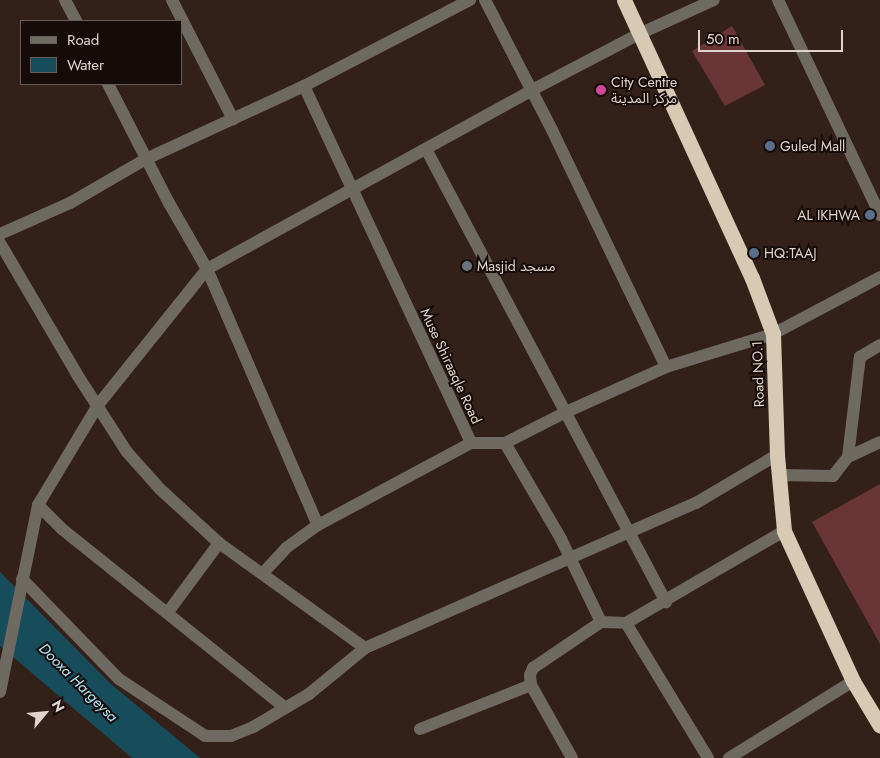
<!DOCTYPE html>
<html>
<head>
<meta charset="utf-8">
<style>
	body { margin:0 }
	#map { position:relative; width:880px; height:758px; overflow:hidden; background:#332018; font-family:Jost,"Noto Sans Arabic",sans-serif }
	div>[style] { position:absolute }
	.water>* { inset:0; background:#174c5b }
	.building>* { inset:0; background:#6a3535 }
	.minor>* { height:12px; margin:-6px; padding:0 6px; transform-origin:6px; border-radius:6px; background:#6f6a61 }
	.highway>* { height:15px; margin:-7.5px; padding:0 7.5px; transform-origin:7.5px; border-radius:7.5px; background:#d7c9b3 }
	.dots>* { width:14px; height:14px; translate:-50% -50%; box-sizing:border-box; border:2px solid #150c09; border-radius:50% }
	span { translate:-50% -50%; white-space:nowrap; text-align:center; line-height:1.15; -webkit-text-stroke:4px #150c09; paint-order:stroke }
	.poi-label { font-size:14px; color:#e1d3ce }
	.left { translate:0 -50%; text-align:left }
	.right { translate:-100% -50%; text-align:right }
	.street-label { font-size:14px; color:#e1d3ce }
	.water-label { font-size:15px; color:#aee7f9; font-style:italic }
	.legend { position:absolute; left:20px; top:20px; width:162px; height:65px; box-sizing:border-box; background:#150c09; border:1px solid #675c58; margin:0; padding:6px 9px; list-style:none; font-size:15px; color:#e1d3ce }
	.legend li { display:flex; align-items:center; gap:10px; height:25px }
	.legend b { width:25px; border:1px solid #675c58 }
	.north { position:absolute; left:20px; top:688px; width:50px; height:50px; -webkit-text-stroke:4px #150c09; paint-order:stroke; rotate:62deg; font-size:14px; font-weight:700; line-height:20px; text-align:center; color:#e1d3ce }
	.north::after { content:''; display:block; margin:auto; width:18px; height:22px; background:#e1d3ce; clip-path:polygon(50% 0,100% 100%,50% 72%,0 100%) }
	.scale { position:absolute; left:698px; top:30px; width:145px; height:22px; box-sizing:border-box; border:2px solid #e1d3ce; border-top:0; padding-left:6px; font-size:15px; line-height:18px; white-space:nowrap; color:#e1d3ce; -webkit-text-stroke:4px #150c09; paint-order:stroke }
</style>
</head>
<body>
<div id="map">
	<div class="water">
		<i style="clip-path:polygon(0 572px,111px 684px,200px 758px,132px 758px,0 646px)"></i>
	</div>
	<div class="building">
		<i style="clip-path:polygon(732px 26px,765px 85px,725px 106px,692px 51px)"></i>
		<i style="clip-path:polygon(880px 484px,880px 644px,812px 522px)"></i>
	</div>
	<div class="minor">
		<i style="left:65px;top:0;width:24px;rotate:62deg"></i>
		<i style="left:172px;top:0;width:134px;rotate:62.9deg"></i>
		<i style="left:485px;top:0;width:146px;rotate:62.7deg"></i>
		<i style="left:552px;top:130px;width:263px;rotate:64.3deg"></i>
		<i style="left:778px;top:0;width:238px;rotate:64.6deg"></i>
		<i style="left:108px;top:84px;width:134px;rotate:62.9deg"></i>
		<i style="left:169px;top:203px;width:76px;rotate:60.1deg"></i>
		<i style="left:207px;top:269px;width:279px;rotate:66.6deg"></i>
		<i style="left:304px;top:86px;width:394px;rotate:64.9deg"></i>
		<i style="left:426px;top:149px;width:513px;rotate:62.09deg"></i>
		<i style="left:0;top:234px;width:77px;rotate:-23.9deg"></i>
		<i style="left:70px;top:203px;width:88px;rotate:-30.1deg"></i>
		<i style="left:146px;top:159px;width:174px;rotate:-24.8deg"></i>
		<i style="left:304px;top:86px;width:187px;rotate:-27.4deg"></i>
		<i style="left:0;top:243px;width:154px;rotate:59.6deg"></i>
		<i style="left:78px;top:376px;width:90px;rotate:57.2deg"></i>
		<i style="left:127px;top:452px;width:50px;rotate:48.3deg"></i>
		<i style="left:160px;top:489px;width:80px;rotate:42.5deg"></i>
		<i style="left:219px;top:543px;width:180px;rotate:35.7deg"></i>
		<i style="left:505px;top:443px;width:111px;rotate:59.7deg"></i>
		<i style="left:561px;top:539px;width:92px;rotate:64.3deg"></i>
		<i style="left:848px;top:457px;width:101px;rotate:-83.2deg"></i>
		<i style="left:860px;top:357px;width:23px;rotate:-31deg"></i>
		<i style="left:779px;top:475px;width:54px;rotate:1.1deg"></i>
		<i style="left:833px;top:476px;width:24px;rotate:-52deg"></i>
		<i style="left:848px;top:457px;width:35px;rotate:-25deg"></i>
		<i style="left:38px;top:505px;width:34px;rotate:45deg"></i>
		<i style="left:62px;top:529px;width:285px;rotate:38.7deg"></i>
		<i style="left:263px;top:573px;width:34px;rotate:-47deg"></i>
		<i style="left:286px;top:548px;width:39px;rotate:-36deg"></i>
		<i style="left:318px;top:525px;width:174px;rotate:-28.2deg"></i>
		<i style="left:471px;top:443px;width:34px"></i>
		<i style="left:505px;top:443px;width:68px;rotate:-26.9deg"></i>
		<i style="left:566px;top:412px;width:110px;rotate:-24.2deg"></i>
		<i style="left:666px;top:367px;width:112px;rotate:-17.1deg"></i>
		<i style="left:773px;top:334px;width:121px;rotate:-28deg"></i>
		<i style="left:22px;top:579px;width:139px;rotate:45.9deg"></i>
		<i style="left:119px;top:679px;width:103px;rotate:33.5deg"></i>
		<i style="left:205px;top:736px;width:26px"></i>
		<i style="left:231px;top:736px;width:24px;rotate:-22deg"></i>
		<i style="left:253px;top:727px;width:65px;rotate:-30.5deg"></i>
		<i style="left:309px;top:694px;width:72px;rotate:-39.4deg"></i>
		<i style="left:365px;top:648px;width:361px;rotate:-23.7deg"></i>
		<i style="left:696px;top:503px;width:94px;rotate:-30.7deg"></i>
		<i style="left:168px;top:612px;width:86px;rotate:-53.5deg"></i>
		<i style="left:626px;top:623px;width:183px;rotate:-30.2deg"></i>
		<i style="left:0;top:692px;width:191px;rotate:-78.5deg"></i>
		<i style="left:38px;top:505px;width:117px;rotate:-59deg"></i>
		<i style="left:98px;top:405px;width:174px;rotate:-51.3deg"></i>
		<i style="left:207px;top:269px;width:371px;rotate:-28.8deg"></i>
		<i style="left:532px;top:90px;width:121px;rotate:-27.6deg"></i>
		<i style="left:639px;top:34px;width:82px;rotate:-24.4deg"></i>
		<i style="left:420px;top:729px;width:119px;rotate:-21.6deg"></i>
		<i style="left:572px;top:758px;width:84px;rotate:-119.3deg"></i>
		<i style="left:531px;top:685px;width:10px;rotate:-96deg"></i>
		<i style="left:530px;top:675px;width:8px;rotate:-67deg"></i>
		<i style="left:533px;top:668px;width:82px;rotate:-34.1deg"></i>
		<i style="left:601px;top:622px;width:25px;rotate:2deg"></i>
		<i style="left:626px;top:623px;width:158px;rotate:58.7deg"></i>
		<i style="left:729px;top:758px;width:146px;rotate:-31.8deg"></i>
	</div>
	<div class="highway">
		<i style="left:624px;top:0;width:306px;rotate:65.3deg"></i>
		<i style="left:752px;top:278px;width:60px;rotate:69.4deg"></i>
		<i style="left:773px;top:334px;width:121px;rotate:88.1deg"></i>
		<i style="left:777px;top:455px;width:76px;rotate:84.7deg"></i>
		<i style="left:784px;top:531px;width:165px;rotate:65.3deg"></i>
		<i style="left:853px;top:681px;width:52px;rotate:59deg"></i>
	</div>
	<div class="dots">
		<i style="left:601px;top:90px;background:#d1479c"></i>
		<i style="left:770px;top:146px;background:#5c6f8a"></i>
		<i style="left:870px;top:215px;background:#5c6f8a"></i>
		<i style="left:754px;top:253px;background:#5c6f8a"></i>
		<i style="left:467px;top:266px;background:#6b7280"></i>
	</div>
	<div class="poi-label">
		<span class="left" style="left:611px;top:90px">City Centre<br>مركز المدينة</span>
		<span class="left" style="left:780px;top:146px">Guled Mall</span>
		<span class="right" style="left:860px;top:215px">AL IKHWA</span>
		<span class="left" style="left:764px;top:253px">HQ:TAAJ</span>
		<span class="left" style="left:477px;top:266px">Masjid مسجد</span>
	</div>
	<div class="street-label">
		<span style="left:451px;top:366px;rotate:65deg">Muse Shiraaqle Road</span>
		<span style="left:758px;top:374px;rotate:-92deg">Road NO.1</span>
	</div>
	<div class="water-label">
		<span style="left:78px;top:683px;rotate:45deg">Dooxa Hargeysa</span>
	</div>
	<ul class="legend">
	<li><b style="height:6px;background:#6f6a61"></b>Road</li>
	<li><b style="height:14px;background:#174c5b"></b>Water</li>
	</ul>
	<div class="north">N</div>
	<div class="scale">50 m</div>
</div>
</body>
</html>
